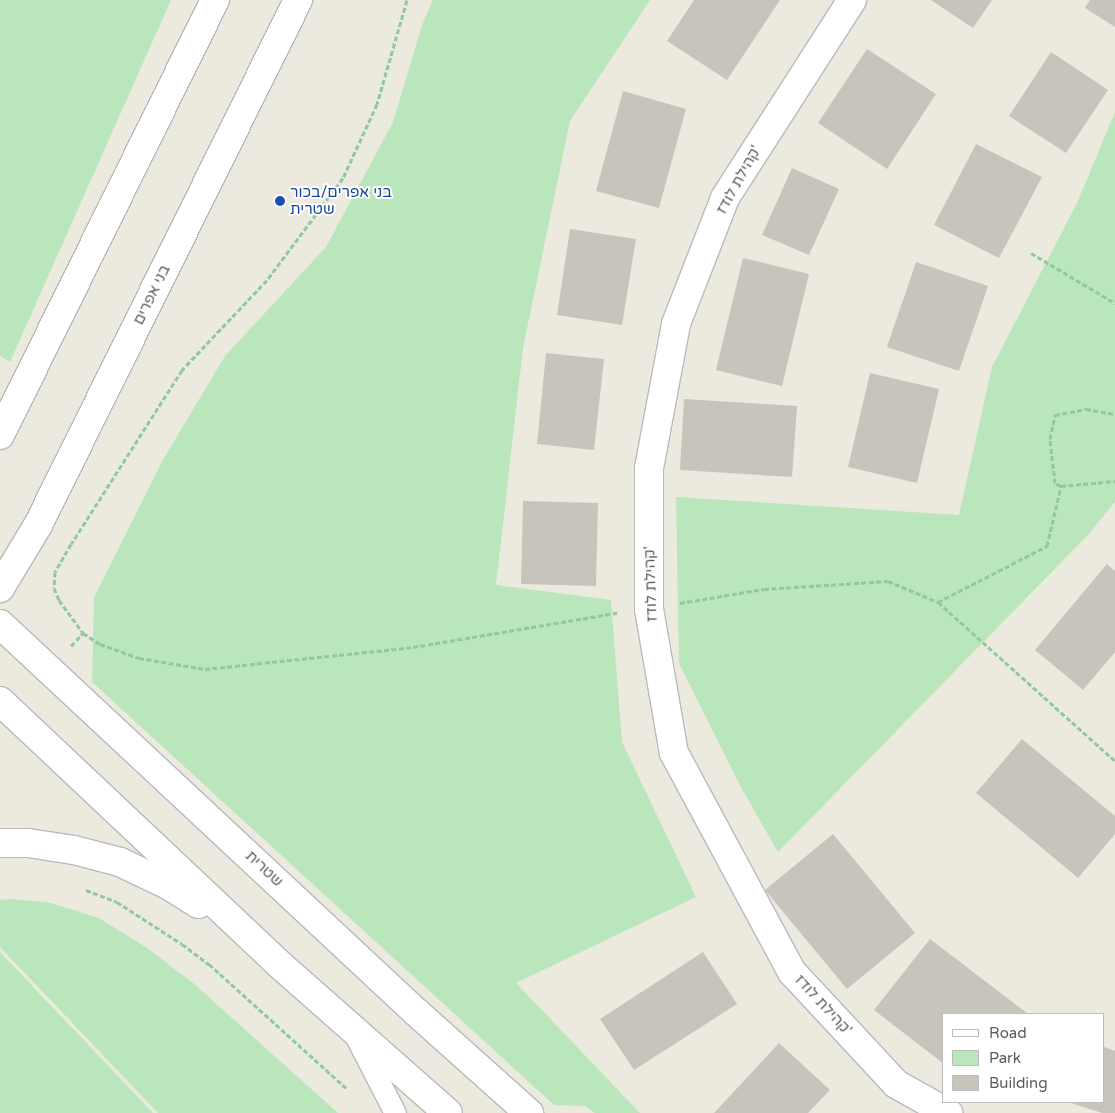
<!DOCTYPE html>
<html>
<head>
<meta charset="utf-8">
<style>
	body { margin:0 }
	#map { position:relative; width:1115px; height:1113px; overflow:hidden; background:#eceadf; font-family:"Varela Round","Noto Sans Hebrew",sans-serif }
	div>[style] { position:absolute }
	.green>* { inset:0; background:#b9e6bb }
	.building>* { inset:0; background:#c7c4bc }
	.path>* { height:3px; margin-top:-1.5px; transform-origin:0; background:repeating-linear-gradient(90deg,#92c7a3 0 5px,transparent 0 7.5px) }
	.roads { filter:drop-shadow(1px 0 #b7babf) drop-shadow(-1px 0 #b7babf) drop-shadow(0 1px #b7babf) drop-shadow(0 -1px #b7babf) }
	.lane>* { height:21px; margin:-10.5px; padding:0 10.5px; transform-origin:10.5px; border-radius:10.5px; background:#fff }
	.street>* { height:28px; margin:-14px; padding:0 14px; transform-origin:14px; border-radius:14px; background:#fff }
	.secondary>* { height:28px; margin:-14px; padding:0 14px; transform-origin:14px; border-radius:14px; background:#fff }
	.dots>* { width:14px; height:14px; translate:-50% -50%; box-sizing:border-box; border:2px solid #fff; border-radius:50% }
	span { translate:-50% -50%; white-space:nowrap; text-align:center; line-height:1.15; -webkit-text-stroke:4px #fff; paint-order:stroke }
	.street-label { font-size:15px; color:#585c61 }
	.transit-label { font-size:15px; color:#164399 }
	.left { translate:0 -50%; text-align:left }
	.legend { position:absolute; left:942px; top:1013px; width:162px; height:90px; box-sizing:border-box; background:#fff; border:1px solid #bcbec0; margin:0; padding:6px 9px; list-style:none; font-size:15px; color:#585c61 }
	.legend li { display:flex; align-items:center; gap:10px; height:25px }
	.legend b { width:25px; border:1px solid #bcbec0 }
</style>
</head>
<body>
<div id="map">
	<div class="green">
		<i style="clip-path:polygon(0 0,171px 0,10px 362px,0 356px)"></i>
		<i style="clip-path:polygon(433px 0,650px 0,570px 121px,523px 348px,496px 585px,611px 600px,622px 742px,696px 897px,516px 983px,640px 1113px,595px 1113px,585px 1106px,554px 1105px,92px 682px,94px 597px,163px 460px,225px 356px,326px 247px,393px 122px,422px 25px)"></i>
		<i style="clip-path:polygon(1115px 112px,1115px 502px,1087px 536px,778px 852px,742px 789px,679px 663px,676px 497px,959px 515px,992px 367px,1077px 203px)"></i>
		<i style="clip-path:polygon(12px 899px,51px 903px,99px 918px,147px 948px,193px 983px,338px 1113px,158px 1113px,0 947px,0 900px)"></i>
		<i style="clip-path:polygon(0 951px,0 952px,153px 1113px,0 1113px)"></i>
	</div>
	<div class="building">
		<i style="clip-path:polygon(694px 0,780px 0,727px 80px,667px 41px)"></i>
		<i style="clip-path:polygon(931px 0,992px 0,973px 28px)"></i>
		<i style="clip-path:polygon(1090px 0,1115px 0,1115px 27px,1085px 8px)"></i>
		<i style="clip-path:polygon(867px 49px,936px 94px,887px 169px,818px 123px)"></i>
		<i style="clip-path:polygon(1051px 52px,1108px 90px,1066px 153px,1009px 116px)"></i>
		<i style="clip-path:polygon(623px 91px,686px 109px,659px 208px,596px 191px)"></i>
		<i style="clip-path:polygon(976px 144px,1042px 177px,999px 258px,934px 225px)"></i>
		<i style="clip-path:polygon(792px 168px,839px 189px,809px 255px,762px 235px)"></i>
		<i style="clip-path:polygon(570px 229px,636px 239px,622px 325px,557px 315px)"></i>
		<i style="clip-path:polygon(743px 258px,809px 274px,782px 386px,716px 370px)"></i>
		<i style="clip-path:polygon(916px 262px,988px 286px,959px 371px,887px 347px)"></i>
		<i style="clip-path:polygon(546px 353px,604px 359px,594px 450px,537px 444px)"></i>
		<i style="clip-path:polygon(870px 373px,939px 389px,917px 483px,848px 467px)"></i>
		<i style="clip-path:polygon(684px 399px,797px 406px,792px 477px,680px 470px)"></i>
		<i style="clip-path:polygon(523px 501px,598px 503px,596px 586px,521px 584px)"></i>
		<i style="clip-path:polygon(1107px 564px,1115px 571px,1115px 652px,1083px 690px,1035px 650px)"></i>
		<i style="clip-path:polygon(1022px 739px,1115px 816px,1115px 834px,1078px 878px,976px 793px)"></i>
		<i style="clip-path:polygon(833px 834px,915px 933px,847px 989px,765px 890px)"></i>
		<i style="clip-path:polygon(930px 939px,1028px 1014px,944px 1014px,944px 1064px,874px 1010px)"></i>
		<i style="clip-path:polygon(703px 952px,737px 1004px,634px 1070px,600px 1019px)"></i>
		<i style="clip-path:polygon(779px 1043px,830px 1090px,808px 1113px,714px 1113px)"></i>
		<i style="clip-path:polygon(1104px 1047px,1115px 1051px,1115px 1113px,1102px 1113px,1068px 1102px,1104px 1102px)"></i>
	</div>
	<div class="path">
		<i style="left:407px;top:0;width:108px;rotate:106.1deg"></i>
		<i style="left:377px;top:104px;width:81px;rotate:114.7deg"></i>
		<i style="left:343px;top:178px;width:127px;rotate:126.7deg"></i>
		<i style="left:267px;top:280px;width:124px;rotate:133.4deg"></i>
		<i style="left:182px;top:370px;width:206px;rotate:122.5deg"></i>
		<i style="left:71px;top:544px;width:32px;rotate:120deg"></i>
		<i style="left:55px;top:572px;width:16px;rotate:94deg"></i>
		<i style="left:54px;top:588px;width:13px;rotate:67deg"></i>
		<i style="left:59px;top:600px;width:41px;rotate:54deg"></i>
		<i style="left:83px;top:633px;width:20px;rotate:33deg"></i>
		<i style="left:100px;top:644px;width:41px;rotate:19.7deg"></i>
		<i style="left:139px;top:658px;width:67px;rotate:9.5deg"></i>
		<i style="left:205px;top:669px;width:209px;rotate:-6deg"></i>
		<i style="left:413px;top:647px;width:207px;rotate:-9.5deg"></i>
		<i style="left:1031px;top:253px;width:98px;rotate:30.8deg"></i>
		<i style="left:1061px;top:486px;width:7px;rotate:-153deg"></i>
		<i style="left:1055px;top:483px;width:44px;rotate:-96.5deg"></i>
		<i style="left:1050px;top:439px;width:25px;rotate:-78deg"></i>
		<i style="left:1055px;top:415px;width:32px;rotate:-11deg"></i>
		<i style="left:1086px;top:409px;width:29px;rotate:10deg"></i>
		<i style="left:938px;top:602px;width:123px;rotate:-27.2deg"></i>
		<i style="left:1047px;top:546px;width:62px;rotate:-76.9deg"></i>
		<i style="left:1061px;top:486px;width:54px;rotate:-5.3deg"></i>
		<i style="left:680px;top:603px;width:85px;rotate:-9.5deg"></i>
		<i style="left:764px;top:589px;width:124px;rotate:-3.7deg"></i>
		<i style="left:888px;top:581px;width:54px;rotate:22.8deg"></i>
		<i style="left:938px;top:602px;width:238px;rotate:41.9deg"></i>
		<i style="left:71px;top:646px;width:18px;rotate:-47deg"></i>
		<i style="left:86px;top:890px;width:33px;rotate:21deg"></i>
		<i style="left:117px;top:902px;width:77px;rotate:32.9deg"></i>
		<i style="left:182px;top:944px;width:34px;rotate:37deg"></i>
		<i style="left:209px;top:964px;width:185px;rotate:42.1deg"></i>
	</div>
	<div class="roads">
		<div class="lane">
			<i style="left:356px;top:1037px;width:85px;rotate:62.8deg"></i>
		</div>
		<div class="street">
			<i style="left:852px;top:0;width:235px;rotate:122.7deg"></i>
			<i style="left:725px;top:198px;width:135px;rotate:111.3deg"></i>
			<i style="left:676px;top:324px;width:147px;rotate:100.6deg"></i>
			<i style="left:649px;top:468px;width:141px;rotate:90deg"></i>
			<i style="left:649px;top:609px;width:146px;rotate:80.2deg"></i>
			<i style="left:674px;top:753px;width:249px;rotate:61.7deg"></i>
			<i style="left:792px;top:972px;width:153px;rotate:47.1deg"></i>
			<i style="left:896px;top:1084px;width:60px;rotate:29.1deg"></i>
		</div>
		<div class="secondary">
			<i style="left:0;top:435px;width:485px;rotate:-63.7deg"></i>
			<i style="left:0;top:588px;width:74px;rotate:-58.9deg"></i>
			<i style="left:38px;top:525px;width:586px;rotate:-63.65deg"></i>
			<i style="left:0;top:624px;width:569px;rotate:43.01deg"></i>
			<i style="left:416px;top:1012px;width:152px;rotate:41.8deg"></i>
			<i style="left:0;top:701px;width:383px;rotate:43.3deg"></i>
			<i style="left:279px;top:964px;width:225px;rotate:41.4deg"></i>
			<i style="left:0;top:843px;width:28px"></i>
			<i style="left:28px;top:843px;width:47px;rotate:8.7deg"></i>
			<i style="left:74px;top:850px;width:48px;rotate:14.6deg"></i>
			<i style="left:120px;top:862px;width:53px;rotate:25.6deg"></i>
			<i style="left:168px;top:885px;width:36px;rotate:32deg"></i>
		</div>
	</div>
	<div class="dots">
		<i style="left:280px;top:201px;background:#1a4fb4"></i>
	</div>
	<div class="street-label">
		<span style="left:739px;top:180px;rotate:-61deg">קהילת לודז'</span>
		<span style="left:152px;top:295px;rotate:-64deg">בני אפרים</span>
		<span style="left:651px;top:584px;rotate:-92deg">קהילת לודז'</span>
		<span style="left:264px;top:869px;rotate:43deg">שטרית</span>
		<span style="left:823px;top:1005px;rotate:47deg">קהילת לודז'</span>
	</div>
	<div class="transit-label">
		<span class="left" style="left:290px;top:201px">בני אפרים/בכור<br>שטרית</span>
	</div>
	<ul class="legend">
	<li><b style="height:6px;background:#fff"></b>Road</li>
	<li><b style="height:14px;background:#b9e6bb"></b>Park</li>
	<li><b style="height:14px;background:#c7c4bc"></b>Building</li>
	</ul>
</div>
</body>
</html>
